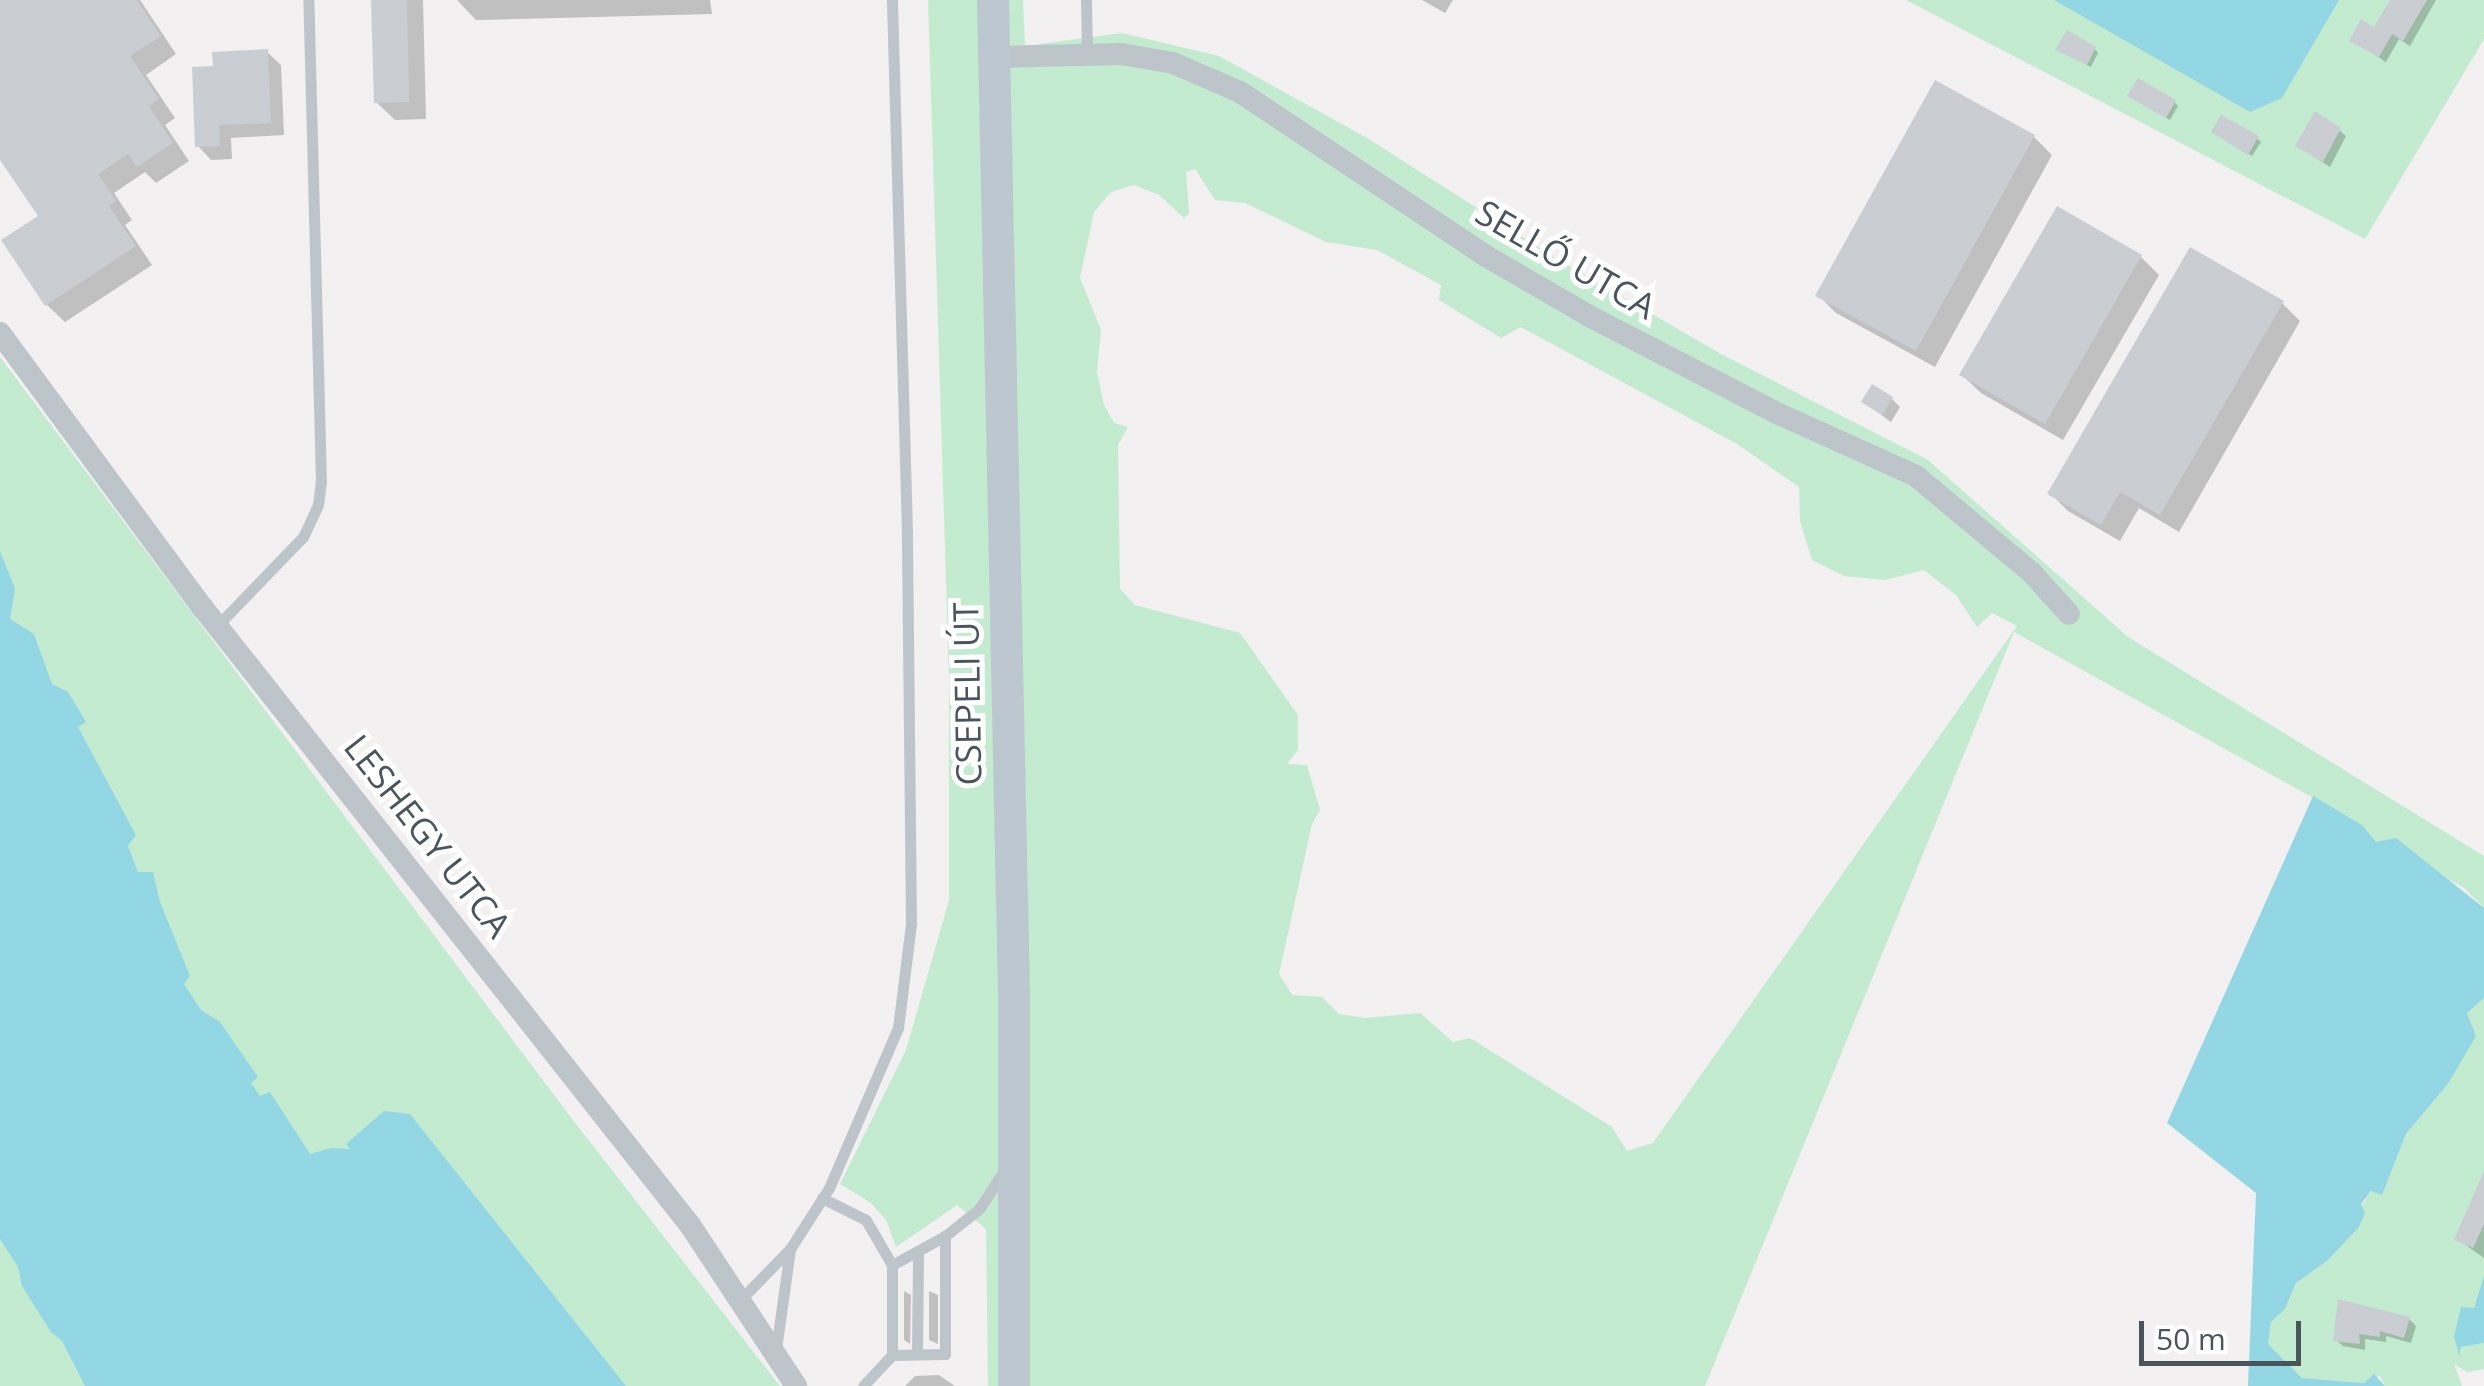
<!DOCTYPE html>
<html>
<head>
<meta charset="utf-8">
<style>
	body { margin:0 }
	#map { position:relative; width:2484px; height:1386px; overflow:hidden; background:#f2f0f0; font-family:"Open Sans",sans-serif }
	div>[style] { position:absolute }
	.green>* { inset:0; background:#c3ebd0 }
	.water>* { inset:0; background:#94d7e4 }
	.shadow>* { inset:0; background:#0003 }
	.building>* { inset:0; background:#cacdd2 }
	.lane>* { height:11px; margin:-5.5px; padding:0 5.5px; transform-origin:5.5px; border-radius:5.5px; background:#bdc5cb }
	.street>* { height:22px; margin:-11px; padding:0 11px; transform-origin:11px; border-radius:11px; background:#bdc5cb }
	.secondary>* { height:32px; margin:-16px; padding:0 16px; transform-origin:16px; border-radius:16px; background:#bdc7cf }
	span { translate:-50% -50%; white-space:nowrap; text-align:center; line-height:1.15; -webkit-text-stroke:10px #fff; paint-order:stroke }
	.street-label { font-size:35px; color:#49545b }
	.scale { position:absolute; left:2139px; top:1321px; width:162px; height:45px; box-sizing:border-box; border:5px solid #49545b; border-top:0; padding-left:12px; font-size:30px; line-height:35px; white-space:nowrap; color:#49545b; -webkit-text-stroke:8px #fff; paint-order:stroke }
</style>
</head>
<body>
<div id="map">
	<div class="green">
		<i style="clip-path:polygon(evenodd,928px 0,1023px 0,1025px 46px,1122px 33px,1219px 56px,1367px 138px,1557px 259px,1721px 354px,1928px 460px,2128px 637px,2484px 856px,2484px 908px,2463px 887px,2376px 843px,2362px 825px,2014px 632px,1705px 1386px,988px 1386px,986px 1229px,957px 1205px,896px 1247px,886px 1220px,871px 1203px,840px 1184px,906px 1050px,949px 900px,949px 678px,928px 0,1195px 169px,1215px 200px,1245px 203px,1326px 242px,1377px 250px,1441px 285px,1439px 300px,1501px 338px,1521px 327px,1737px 444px,1799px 487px,1800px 521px,1812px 560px,1844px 576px,1885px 580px,1924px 570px,1956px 595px,1977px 627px,1992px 613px,2017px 626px,1653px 1143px,1627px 1151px,1612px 1127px,1470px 1038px,1453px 1042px,1420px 1013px,1365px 1018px,1339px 1014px,1322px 997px,1292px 995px,1279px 974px,1312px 824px,1320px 810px,1307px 765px,1287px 764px,1298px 750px,1298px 715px,1240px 633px,1135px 605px,1120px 589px,1118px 445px,1128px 427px,1114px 423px,1104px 405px,1097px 372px,1101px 330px,1080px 278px,1094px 212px,1111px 192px,1134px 185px,1159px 195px,1184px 218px,1189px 213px,1186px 172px,1195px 169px)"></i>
		<i style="clip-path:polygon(1906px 0,2484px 0,2484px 39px,2365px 239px)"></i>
		<i style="clip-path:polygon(0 357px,569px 1115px,780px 1386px,0 1386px)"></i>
		<i style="clip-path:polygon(2484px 998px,2484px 1275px,2474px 1308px,2461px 1308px,2460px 1353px,2461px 1347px,2484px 1343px,2484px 1369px,2467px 1372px,2454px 1364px,2462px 1386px,2385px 1386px,2380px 1376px,2364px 1383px,2302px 1378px,2268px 1344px,2271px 1322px,2285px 1309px,2296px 1283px,2327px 1261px,2371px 1191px,2382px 1194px,2406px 1134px,2448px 1084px,2475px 1036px,2467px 1013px)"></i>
	</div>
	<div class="water">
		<i style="clip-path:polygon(2054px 0,2339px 0,2282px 98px,2250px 112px)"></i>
		<i style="clip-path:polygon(0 551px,15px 589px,10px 619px,34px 634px,52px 684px,68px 692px,86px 722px,78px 727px,136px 835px,128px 846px,138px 872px,153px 872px,160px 902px,190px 976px,184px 984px,201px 1010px,220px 1022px,258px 1077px,251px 1083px,260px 1096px,270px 1092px,310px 1154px,331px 1148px,350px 1149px,346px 1144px,384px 1111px,410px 1114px,626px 1386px,85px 1386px,62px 1341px,51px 1332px,22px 1286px,18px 1267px,0 1239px)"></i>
		<i style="clip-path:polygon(2313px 796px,2362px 825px,2376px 842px,2396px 838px,2484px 908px,2484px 998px,2467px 1013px,2476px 1036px,2448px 1084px,2406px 1134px,2382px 1195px,2371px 1191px,2361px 1204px,2365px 1213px,2359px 1227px,2327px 1261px,2296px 1283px,2285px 1309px,2271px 1322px,2268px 1344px,2302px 1378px,2364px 1383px,2374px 1374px,2385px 1386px,2248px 1386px,2256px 1193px,2167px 1123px)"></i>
		<i style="clip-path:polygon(2484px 1275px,2484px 1343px,2461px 1347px,2459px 1356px,2454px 1336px,2461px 1307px,2474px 1308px)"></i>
	</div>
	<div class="shadow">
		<i style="clip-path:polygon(0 0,140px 0,176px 54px,146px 75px,175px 118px,165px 125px,189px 161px,156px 183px,145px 172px,114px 193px,132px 220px,125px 225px,152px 265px,65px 322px,47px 305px,41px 217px,0 155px)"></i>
		<i style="clip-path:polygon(374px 0,423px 0,426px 119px,395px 120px,376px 102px)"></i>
		<i style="clip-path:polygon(457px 0,710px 0,712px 14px,476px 20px)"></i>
		<i style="clip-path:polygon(1422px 0,1453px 0,1445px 13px)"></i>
		<i style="clip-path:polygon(2393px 0,2436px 0,2410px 46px,2399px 39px,2386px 62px,2352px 40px,2375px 30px)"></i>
		<i style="clip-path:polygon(2095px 49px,2098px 53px,2091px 67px,2058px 50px)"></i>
		<i style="clip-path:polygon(267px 52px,281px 65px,284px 135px,231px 138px,232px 159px,211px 160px,198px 146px,215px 69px)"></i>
		<i style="clip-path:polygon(2134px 99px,2174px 102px,2178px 106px,2170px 120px)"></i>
		<i style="clip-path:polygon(2339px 130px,2346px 136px,2330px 167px,2298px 146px)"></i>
		<i style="clip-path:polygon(2218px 135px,2257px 138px,2261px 142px,2252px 156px)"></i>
		<i style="clip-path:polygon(2034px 137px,2052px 155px,1935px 367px,1836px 313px,1818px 295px)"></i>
		<i style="clip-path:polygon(2141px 257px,2159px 275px,2063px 440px,1981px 393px,1962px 375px)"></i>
		<i style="clip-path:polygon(2282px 303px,2300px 321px,2179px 532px,2139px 508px,2120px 541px,2068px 511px,2050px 493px)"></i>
		<i style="clip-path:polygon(1892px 399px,1900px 407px,1891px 422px,1864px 402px)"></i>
		<i style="clip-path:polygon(2484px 1177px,2484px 1258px,2457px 1239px)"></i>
		<i style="clip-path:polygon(904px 1291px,911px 1295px,910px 1344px,904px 1340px)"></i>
		<i style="clip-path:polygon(929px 1291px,938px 1295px,938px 1344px,929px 1340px)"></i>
		<i style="clip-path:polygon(2409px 1319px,2416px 1326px,2411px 1343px,2386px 1336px,2386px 1342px,2365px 1339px,2365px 1350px,2343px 1346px,2336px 1340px)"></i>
		<i style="clip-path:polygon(939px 1375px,955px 1386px,888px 1386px,905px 1386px,915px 1376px)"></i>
	</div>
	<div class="building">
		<i style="clip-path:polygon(0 0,137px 0,161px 36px,130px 56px,159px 99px,149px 106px,173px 143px,137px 167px,128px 154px,98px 174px,116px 201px,109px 206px,136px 246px,45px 306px,1px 240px,38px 216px,0 160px)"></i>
		<i style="clip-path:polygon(371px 0,407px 0,409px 102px,374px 103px)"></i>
		<i style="clip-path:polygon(2390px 0,2427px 0,2403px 41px,2392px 34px,2379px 57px,2349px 41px,2361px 19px,2374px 27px)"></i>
		<i style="clip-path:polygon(2067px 30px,2096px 47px,2087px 65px,2055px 50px)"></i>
		<i style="clip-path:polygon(268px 49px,271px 123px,219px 125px,220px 146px,195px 147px,192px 67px,213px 66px,212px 52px)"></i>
		<i style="clip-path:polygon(2138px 78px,2176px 100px,2166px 118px,2127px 96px)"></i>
		<i style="clip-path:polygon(1935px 80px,2035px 135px,1916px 351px,1815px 296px)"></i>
		<i style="clip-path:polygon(2315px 111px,2341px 128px,2323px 162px,2295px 146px)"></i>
		<i style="clip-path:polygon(2221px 115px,2259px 136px,2248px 155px,2211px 132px)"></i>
		<i style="clip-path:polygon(2057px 206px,2142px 255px,2045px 424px,1959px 375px)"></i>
		<i style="clip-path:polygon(2190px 247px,2284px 301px,2160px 515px,2120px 492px,2101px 525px,2047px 494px)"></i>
		<i style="clip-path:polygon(1872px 384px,1893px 397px,1882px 415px,1861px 402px)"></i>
		<i style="clip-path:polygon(2484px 1171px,2484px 1224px,2473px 1248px,2454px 1240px)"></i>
		<i style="clip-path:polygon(2338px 1299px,2410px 1317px,2404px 1338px,2380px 1331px,2380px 1337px,2359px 1334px,2360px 1344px,2333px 1341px)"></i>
	</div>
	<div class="lane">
		<i style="left:1086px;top:0;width:53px;rotate:88.9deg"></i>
		<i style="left:217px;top:626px;width:124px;rotate:-46deg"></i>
		<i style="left:303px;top:537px;width:35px;rotate:-65deg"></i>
		<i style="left:318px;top:505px;width:23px;rotate:-83deg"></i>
		<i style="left:321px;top:482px;width:482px;rotate:-91.5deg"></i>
		<i style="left:822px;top:1198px;width:49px;rotate:26.6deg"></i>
		<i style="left:866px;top:1220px;width:52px;rotate:60deg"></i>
		<i style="left:892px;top:1265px;width:90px;rotate:90deg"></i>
		<i style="left:892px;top:1355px;width:42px;rotate:133.1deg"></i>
		<i style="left:892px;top:1265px;width:60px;rotate:-28.7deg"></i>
		<i style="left:945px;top:1236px;width:43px;rotate:-38.5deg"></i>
		<i style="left:979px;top:1209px;width:45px;rotate:-56.7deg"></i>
		<i style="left:742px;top:1298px;width:69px;rotate:-45.6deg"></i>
		<i style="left:790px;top:1249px;width:72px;rotate:-57.4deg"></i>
		<i style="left:829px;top:1188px;width:174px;rotate:-66.7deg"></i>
		<i style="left:898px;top:1028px;width:106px;rotate:-82.9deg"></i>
		<i style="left:911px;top:923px;width:391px;rotate:-90.6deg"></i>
		<i style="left:907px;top:532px;width:532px;rotate:-91.62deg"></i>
		<i style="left:776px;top:1349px;width:101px;rotate:-82deg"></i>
		<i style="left:917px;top:1354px;width:103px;rotate:-89.4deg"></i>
		<i style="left:892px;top:1355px;width:53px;rotate:-1.1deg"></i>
		<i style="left:945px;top:1354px;width:118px;rotate:-90deg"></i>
	</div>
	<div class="street">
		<i style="left:994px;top:57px;width:127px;rotate:-1.4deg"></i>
		<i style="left:1121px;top:54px;width:53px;rotate:9.8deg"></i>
		<i style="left:1173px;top:63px;width:73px;rotate:23.4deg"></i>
		<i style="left:1240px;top:92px;width:296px;rotate:33.7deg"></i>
		<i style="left:1486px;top:256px;width:119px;rotate:30.2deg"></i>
		<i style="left:1589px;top:316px;width:214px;rotate:27.3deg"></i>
		<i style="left:1779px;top:414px;width:150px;rotate:24.3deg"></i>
		<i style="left:1916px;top:476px;width:151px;rotate:39.9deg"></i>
		<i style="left:2032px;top:573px;width:55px;rotate:47.9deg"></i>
		<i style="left:0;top:333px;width:342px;rotate:53.6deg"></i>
		<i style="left:203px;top:608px;width:786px;rotate:51.72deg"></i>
		<i style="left:690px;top:1225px;width:193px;rotate:56.6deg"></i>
	</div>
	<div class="secondary">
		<i style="left:993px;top:0;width:994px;rotate:88.79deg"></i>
		<i style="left:1014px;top:994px;width:392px;rotate:90deg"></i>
	</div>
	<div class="street-label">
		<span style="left:1566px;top:259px;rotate:30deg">SELLŐ UTCA</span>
		<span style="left:967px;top:694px;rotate:-91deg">CSEPELI ÚT</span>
		<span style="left:428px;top:836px;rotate:52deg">LESHEGY UTCA</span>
	</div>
	<div class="scale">50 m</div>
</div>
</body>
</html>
